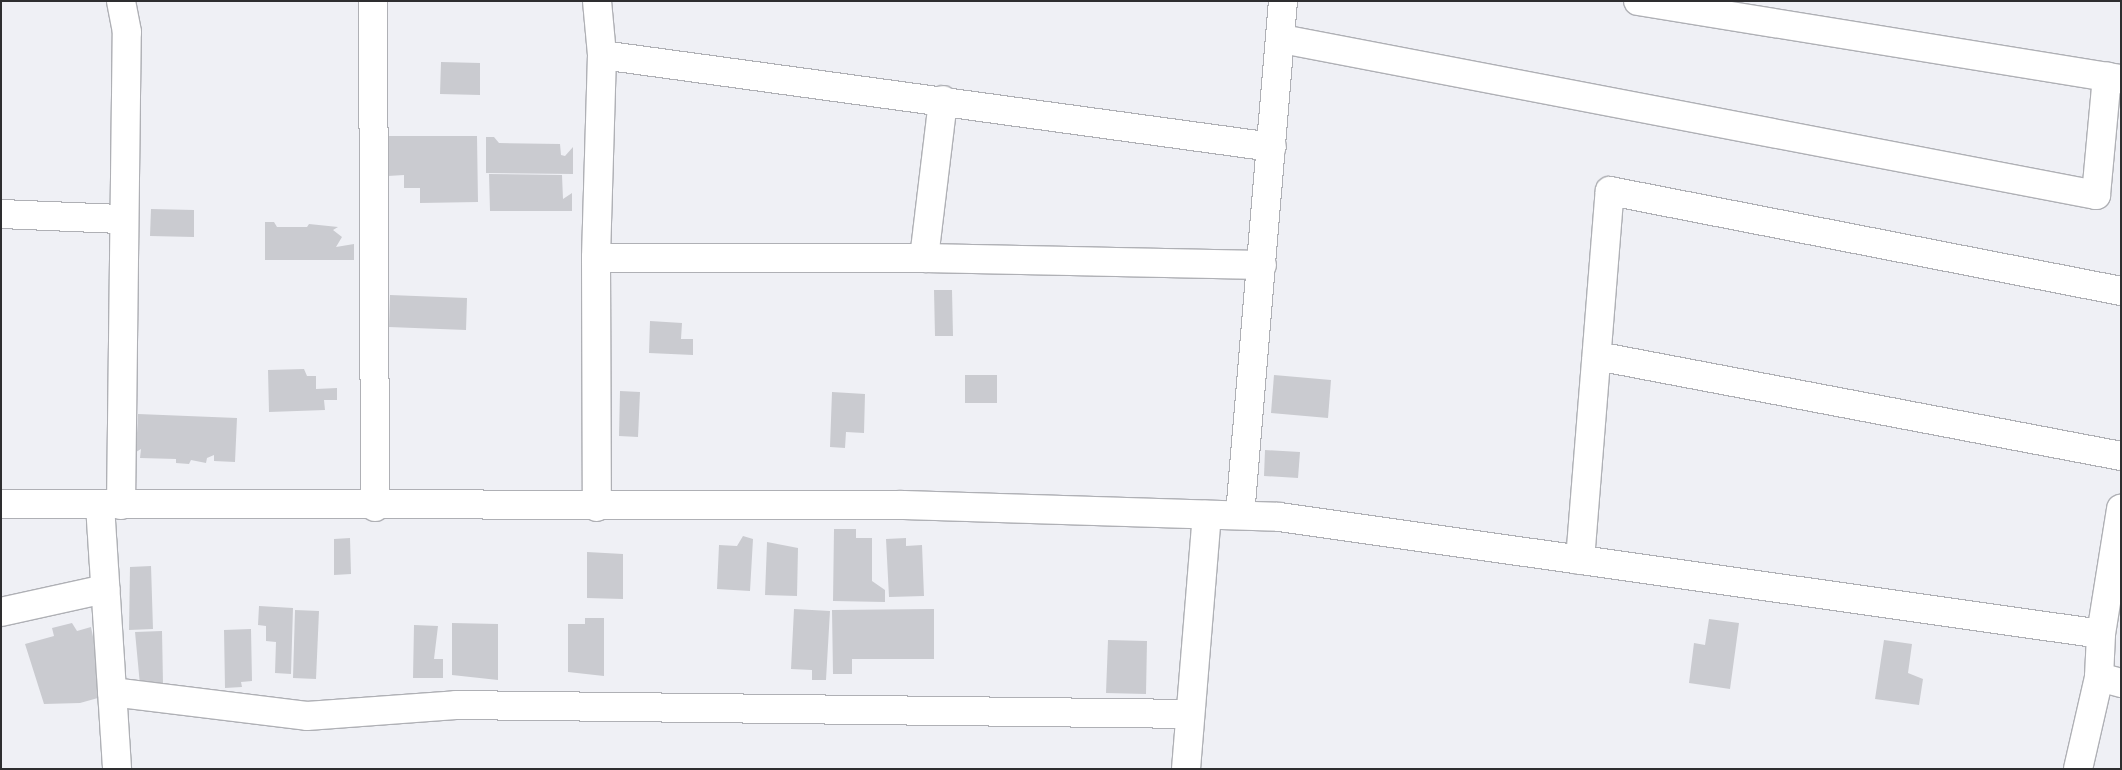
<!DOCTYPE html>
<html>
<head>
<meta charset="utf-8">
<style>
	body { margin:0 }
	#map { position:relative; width:2122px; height:770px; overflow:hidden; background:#eff0f5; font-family:Raleway,sans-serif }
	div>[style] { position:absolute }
	.building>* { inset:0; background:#cacbd0 }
	.roads { filter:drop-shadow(1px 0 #afb0b5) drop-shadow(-1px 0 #afb0b5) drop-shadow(0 1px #afb0b5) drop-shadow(0 -1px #afb0b5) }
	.street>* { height:28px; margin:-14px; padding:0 14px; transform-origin:14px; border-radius:14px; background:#fff }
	span { translate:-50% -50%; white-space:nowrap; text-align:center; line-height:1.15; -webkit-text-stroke:5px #eff0f5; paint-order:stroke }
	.frame { position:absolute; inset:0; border:2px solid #2e2e30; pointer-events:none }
</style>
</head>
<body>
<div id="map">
	<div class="building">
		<i style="clip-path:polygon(441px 62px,480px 63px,480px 95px,440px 94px)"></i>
		<i style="clip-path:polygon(387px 136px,477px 136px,478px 202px,420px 203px,420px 188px,404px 188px,404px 175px,388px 176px)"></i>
		<i style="clip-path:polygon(486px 137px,494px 137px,499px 143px,560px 144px,561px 155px,565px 156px,573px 147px,573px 174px,486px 173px)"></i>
		<i style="clip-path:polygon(489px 174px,562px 175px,563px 199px,572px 193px,572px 211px,490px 211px)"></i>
		<i style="clip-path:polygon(151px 209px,194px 210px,194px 237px,150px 236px)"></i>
		<i style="clip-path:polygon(265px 222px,274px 222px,277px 227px,307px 227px,309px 224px,338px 227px,333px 230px,342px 237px,336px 247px,354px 244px,354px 260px,265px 260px)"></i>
		<i style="clip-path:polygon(934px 290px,952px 290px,953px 336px,935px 336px)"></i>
		<i style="clip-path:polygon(390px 295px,467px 298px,466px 330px,389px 327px)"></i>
		<i style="clip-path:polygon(650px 321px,682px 323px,681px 339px,693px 339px,693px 355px,649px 353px)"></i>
		<i style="clip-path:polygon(304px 369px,307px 376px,316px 376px,316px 389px,337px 388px,337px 400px,324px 400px,325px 410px,269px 412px,268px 370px)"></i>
		<i style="clip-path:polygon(965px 375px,997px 375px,997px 403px,965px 403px)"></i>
		<i style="clip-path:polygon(1274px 375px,1331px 380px,1328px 418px,1271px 413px)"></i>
		<i style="clip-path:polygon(620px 391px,640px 392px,638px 437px,619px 436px)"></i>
		<i style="clip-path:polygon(832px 392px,865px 394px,864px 433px,846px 432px,845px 448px,830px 447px)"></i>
		<i style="clip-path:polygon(138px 414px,237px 418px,235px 462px,214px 461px,214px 455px,207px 458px,206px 463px,191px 460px,189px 464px,176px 463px,176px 459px,140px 458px,141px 449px,136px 452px)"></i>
		<i style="clip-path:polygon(1265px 450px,1300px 452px,1298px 478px,1264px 476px)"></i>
		<i style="clip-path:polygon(834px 529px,856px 529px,856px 538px,872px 538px,872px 581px,885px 590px,885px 602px,833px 601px)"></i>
		<i style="clip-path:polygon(743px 536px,753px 539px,750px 591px,717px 589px,719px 545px,737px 546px)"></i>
		<i style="clip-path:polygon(350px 538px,351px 574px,334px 575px,334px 539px)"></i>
		<i style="clip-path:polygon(906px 538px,906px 546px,922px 545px,924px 596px,889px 597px,886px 539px)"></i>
		<i style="clip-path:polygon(767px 542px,798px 548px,797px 596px,765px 595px)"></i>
		<i style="clip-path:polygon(587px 552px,623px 554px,623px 599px,587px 598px)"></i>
		<i style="clip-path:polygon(151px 566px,153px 629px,129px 630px,130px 567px)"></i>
		<i style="clip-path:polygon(259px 606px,293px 608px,291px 674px,275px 673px,276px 642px,266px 641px,266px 626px,258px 625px)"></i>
		<i style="clip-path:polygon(794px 609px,830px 611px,826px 680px,812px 680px,812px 670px,791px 669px)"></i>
		<i style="clip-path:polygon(934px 609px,934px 659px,852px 659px,852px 674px,833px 674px,832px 610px)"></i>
		<i style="clip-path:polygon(295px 610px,319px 611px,316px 679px,293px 678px)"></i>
		<i style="clip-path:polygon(585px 618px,604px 618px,604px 676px,568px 672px,568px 624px,585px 624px)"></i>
		<i style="clip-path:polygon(1709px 619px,1739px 623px,1730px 689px,1689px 683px,1694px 643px,1705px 645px)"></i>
		<i style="clip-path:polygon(72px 623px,77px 631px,91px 627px,105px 696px,80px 703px,44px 704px,25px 644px,54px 636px,52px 628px)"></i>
		<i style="clip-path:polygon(452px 623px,498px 624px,498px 680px,452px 675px)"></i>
		<i style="clip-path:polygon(414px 625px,438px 626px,434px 659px,443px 659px,443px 678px,413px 678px)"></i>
		<i style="clip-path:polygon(251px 629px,252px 681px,241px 682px,242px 687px,225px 688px,224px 630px)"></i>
		<i style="clip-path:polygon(162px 631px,163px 684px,140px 685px,135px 632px)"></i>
		<i style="clip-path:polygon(1108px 640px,1147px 641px,1146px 694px,1106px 693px)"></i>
		<i style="clip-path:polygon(1884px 640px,1912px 644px,1908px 673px,1923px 679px,1919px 705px,1875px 699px)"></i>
	</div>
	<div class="roads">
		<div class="street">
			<i style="left:373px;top:1px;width:506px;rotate:89.77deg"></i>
			<i style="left:597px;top:1px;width:54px;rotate:84.7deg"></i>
			<i style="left:602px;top:55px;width:203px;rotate:91.7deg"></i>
			<i style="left:596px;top:258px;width:249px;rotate:89.8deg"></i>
			<i style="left:1638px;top:1px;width:489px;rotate:9.2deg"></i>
			<i style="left:1282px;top:39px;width:829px;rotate:10.85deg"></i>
			<i style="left:2096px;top:195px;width:119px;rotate:-84.7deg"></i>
			<i style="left:602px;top:55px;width:676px;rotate:7.82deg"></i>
			<i style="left:1px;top:214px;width:121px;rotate:2.4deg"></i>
			<i style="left:596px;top:258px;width:328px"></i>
			<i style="left:924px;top:258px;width:338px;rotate:1.2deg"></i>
			<i style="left:924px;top:258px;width:159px;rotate:-83.1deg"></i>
			<i style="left:1597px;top:356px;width:533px;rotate:10.8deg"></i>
			<i style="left:1px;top:504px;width:901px;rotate:0.06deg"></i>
			<i style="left:902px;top:505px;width:377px;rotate:1.8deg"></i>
			<i style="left:1279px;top:517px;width:830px;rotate:8.1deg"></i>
			<i style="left:100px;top:505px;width:265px;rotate:86.3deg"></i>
			<i style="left:121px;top:505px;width:473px;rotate:-89.3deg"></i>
			<i style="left:127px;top:32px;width:32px;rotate:-101deg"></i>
			<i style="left:1240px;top:515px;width:516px;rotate:-85.22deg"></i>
			<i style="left:1580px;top:560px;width:370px;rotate:-85.4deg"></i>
			<i style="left:1610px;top:191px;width:521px;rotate:11.07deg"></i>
			<i style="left:1px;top:612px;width:107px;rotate:-12.5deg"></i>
			<i style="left:2099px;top:677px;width:23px;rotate:15deg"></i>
			<i style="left:112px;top:692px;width:196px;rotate:7deg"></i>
			<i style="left:307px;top:716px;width:149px;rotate:-4.2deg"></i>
			<i style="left:456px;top:705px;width:734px;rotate:0.7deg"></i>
			<i style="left:1186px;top:769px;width:255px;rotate:-85.3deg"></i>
			<i style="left:2078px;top:769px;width:94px;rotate:-77.1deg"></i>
			<i style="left:2099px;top:677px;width:43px;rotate:-87.3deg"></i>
			<i style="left:2101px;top:634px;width:127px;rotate:-80.9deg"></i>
		</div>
	</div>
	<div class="frame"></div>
</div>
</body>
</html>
